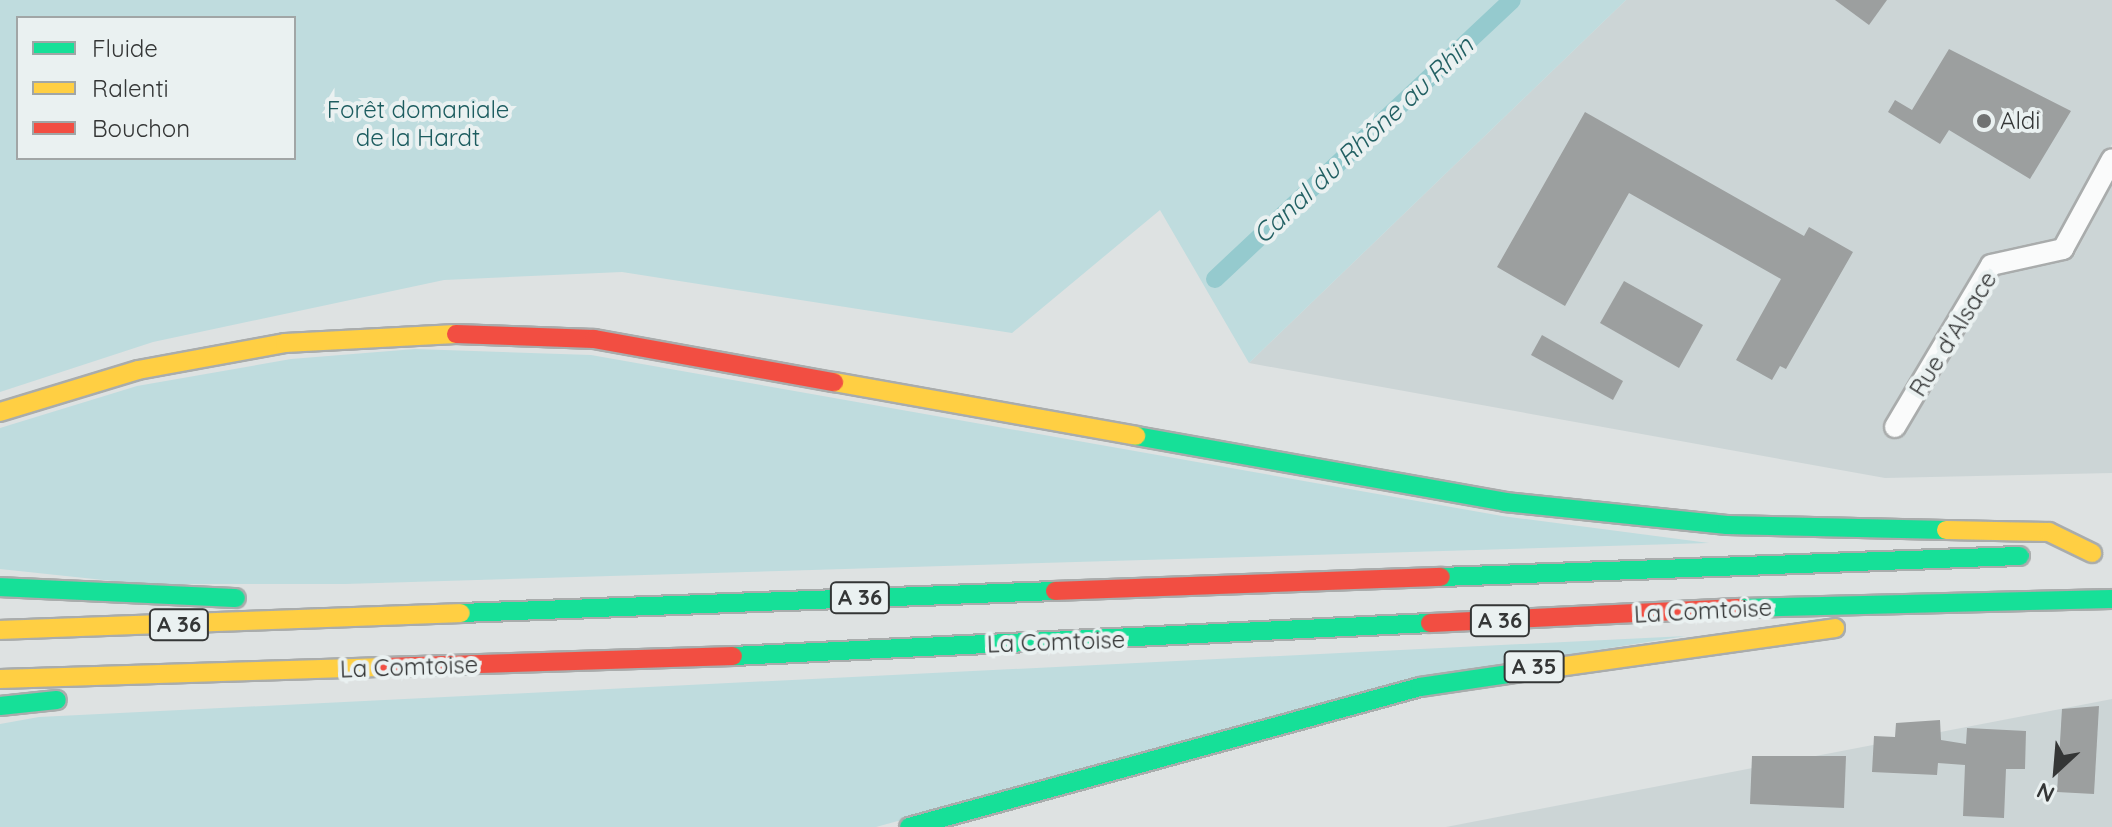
<!DOCTYPE html>
<html>
<head>
<meta charset="utf-8">
<style>
	body { margin:0 }
	#map { position:relative; width:2112px; height:827px; overflow:hidden; background:#dee2e2; font-family:Quicksand,sans-serif }
	div>[style] { position:absolute }
	.built>* { inset:0; background:#ccd5d6 }
	.green>* { inset:0; background:#bfdcde }
	.canal>* { height:18px; margin:-9px; padding:0 9px; transform-origin:9px; border-radius:9px; background:#95cace }
	.building>* { inset:0; background:#9c9f9f }
	.roads { filter:drop-shadow(2px 0 #a9acac) drop-shadow(-2px 0 #a9acac) drop-shadow(0 2px #a9acac) drop-shadow(0 -2px #a9acac) }
	.street>* { height:20px; margin:-10px; padding:0 10px; transform-origin:10px; border-radius:10px; background:#fafbfb }
	.fast>* { height:18px; margin:-9px; padding:0 9px; transform-origin:9px; border-radius:9px; background:#16e098 }
	.slow>* { height:18px; margin:-9px; padding:0 9px; transform-origin:9px; border-radius:9px; background:#ffcf43 }
	.jam>* { height:18px; margin:-9px; padding:0 9px; transform-origin:9px; border-radius:9px; background:#f24e42 }
	.dots>* { width:22px; height:22px; translate:-50% -50%; box-sizing:border-box; border:4px solid #eaf1f1; border-radius:50% }
	span { translate:-50% -50%; white-space:nowrap; text-align:center; line-height:1.15; -webkit-text-stroke:8px #eaf1f1; paint-order:stroke }
	.shield-label span { padding:2px 6px; background:#eaf1f1; border:2px solid; border-radius:6px; -webkit-text-stroke-width:0 }
	.shield-label { font-size:22px; color:#343636; font-weight:700 }
	.park-label { font-size:24px; color:#1c5c5f }
	.poi-label { font-size:24px; color:#343636 }
	.left { translate:0 -50%; text-align:left }
	.street-label { font-size:24px; color:#343636 }
	.water-label { font-size:26px; color:#226063; font-style:italic }
	.legend { position:absolute; left:16px; top:16px; width:280px; height:144px; box-sizing:border-box; background:#eaf1f1; border:2px solid #a1a6a6; margin:0; padding:10px 14px; list-style:none; font-size:24px; color:#343636 }
	.legend li { display:flex; align-items:center; gap:16px; height:40px }
	.legend b { width:40px; border:2px solid #a1a6a6 }
	.north { position:absolute; left:2016px; top:731px; width:80px; height:80px; -webkit-text-stroke:6px #eaf1f1; paint-order:stroke; rotate:206deg; font-size:22px; font-weight:700; line-height:32px; text-align:center; color:#343636 }
	.north::after { content:''; display:block; margin:auto; width:28px; height:36px; background:#343636; clip-path:polygon(50% 0,100% 100%,50% 72%,0 100%) }
</style>
</head>
<body>
<div id="map">
	<div class="built">
		<i style="clip-path:polygon(1626px 0,2112px 0,2112px 144px,2058px 250px,2074px 256px,2112px 185px,2112px 473px,1885px 478px,1249px 363px)"></i>
		<i style="clip-path:polygon(2112px 699px,2112px 827px,1446px 827px)"></i>
	</div>
	<div class="green">
		<i style="clip-path:polygon(evenodd,0 0,1626px 0,1249px 363px,1160px 210px,1012px 333px,622px 272px,444px 280px,153px 342px,0 392px,0 0,18px 18px,294px 18px,294px 158px,18px 158px,18px 18px)"></i>
		<i style="clip-path:polygon(415px 349px,591px 355px,1502px 516px,1709px 543px,345px 584px,141px 584px,0 569px,0 428px,137px 386px,291px 359px)"></i>
		<i style="clip-path:polygon(1686px 636px,1420px 678px,876px 827px,0 827px,0 724px,39px 717px)"></i>
	</div>
	<div class="canal">
		<i style="left:1215px;top:279px;width:407px;rotate:-43.2deg"></i>
	</div>
	<div class="building">
		<i style="clip-path:polygon(1835px 0,1887px 0,1869px 25px)"></i>
		<i style="clip-path:polygon(1949px 49px,2071px 111px,2030px 179px,1949px 130px,1940px 144px,1888px 112px,1895px 100px,1912px 110px)"></i>
		<i style="clip-path:polygon(1585px 112px,1804px 236px,1809px 227px,1853px 252px,1786px 369px,1780px 366px,1772px 380px,1736px 360px,1781px 279px,1629px 193px,1565px 306px,1497px 267px)"></i>
		<i style="clip-path:polygon(1624px 281px,1703px 325px,1679px 368px,1600px 323px)"></i>
		<i style="clip-path:polygon(1542px 335px,1623px 381px,1613px 400px,1531px 355px)"></i>
		<i style="clip-path:polygon(2099px 706px,2094px 794px,2057px 792px,2062px 709px)"></i>
		<i style="clip-path:polygon(1940px 720px,1941px 740px,1966px 744px,1967px 728px,2026px 731px,2025px 769px,2006px 769px,2004px 818px,1963px 816px,1965px 765px,1938px 763px,1937px 775px,1872px 772px,1874px 736px,1895px 737px,1896px 723px)"></i>
		<i style="clip-path:polygon(1752px 756px,1846px 756px,1844px 808px,1750px 804px)"></i>
	</div>
	<div class="roads">
		<div class="street">
			<i style="left:1895px;top:427px;width:188px;rotate:-59.3deg"></i>
			<i style="left:1991px;top:265px;width:74px;rotate:-12.5deg"></i>
			<i style="left:2063px;top:249px;width:102px;rotate:-61.4deg"></i>
		</div>
		<div class="fast">
			<i style="left:1136px;top:436px;width:375px;rotate:10.1deg"></i>
			<i style="left:1505px;top:502px;width:223px;rotate:5.9deg"></i>
			<i style="left:1727px;top:525px;width:219px;rotate:1.3deg"></i>
			<i style="left:1441px;top:577px;width:579px;rotate:-2.08deg"></i>
			<i style="left:0;top:587px;width:236px;rotate:2.7deg"></i>
			<i style="left:1739px;top:608px;width:373px;rotate:-1.4deg"></i>
			<i style="left:461px;top:613px;width:594px;rotate:-2.12deg"></i>
			<i style="left:733px;top:656px;width:698px;rotate:-2.71deg"></i>
			<i style="left:0;top:706px;width:57px;rotate:-6deg"></i>
			<i style="left:909px;top:827px;width:530px;rotate:-15.32deg"></i>
			<i style="left:1420px;top:687px;width:118px;rotate:-8.3deg"></i>
		</div>
		<div class="slow">
			<i style="left:834px;top:382px;width:307px;rotate:10.1deg"></i>
			<i style="left:0;top:412px;width:144px;rotate:-16.9deg"></i>
			<i style="left:138px;top:370px;width:149px;rotate:-10.4deg"></i>
			<i style="left:285px;top:343px;width:171px;rotate:-3deg"></i>
			<i style="left:1946px;top:530px;width:103px;rotate:1.1deg"></i>
			<i style="left:2049px;top:532px;width:48px;rotate:26deg"></i>
			<i style="left:0;top:630px;width:461px;rotate:-2.1deg"></i>
			<i style="left:1537px;top:670px;width:301px;rotate:-8deg"></i>
			<i style="left:0;top:679px;width:386px;rotate:-1.8deg"></i>
		</div>
		<div class="jam">
			<i style="left:456px;top:334px;width:138px;rotate:2.1deg"></i>
			<i style="left:594px;top:339px;width:244px;rotate:10.2deg"></i>
			<i style="left:1055px;top:591px;width:386px;rotate:-2.1deg"></i>
			<i style="left:1430px;top:623px;width:309px;rotate:-2.8deg"></i>
			<i style="left:386px;top:667px;width:347px;rotate:-1.8deg"></i>
		</div>
	</div>
	<div class="dots">
		<i style="left:1984px;top:121px;background:#707272"></i>
	</div>
	<div class="shield-label">
		<span style="left:860px;top:598px">A 36</span>
		<span style="left:1500px;top:621px">A 36</span>
		<span style="left:179px;top:625px">A 36</span>
		<span style="left:1534px;top:667px">A 35</span>
	</div>
	<div class="park-label">
		<span style="left:418px;top:124px">Forêt domaniale<br>de la Hardt</span>
	</div>
	<div class="poi-label">
		<span class="left" style="left:2000px;top:121px">Aldi</span>
	</div>
	<div class="street-label">
		<span style="left:1953px;top:334px;rotate:-58deg">Rue d'Alsace</span>
		<span style="left:1703px;top:611px;rotate:-3deg">La Comtoise</span>
		<span style="left:1056px;top:642px;rotate:-2deg">La Comtoise</span>
		<span style="left:409px;top:667px;rotate:-2deg">La Comtoise</span>
	</div>
	<div class="water-label">
		<span style="left:1363px;top:140px;rotate:-43deg">Canal du Rhône au Rhin</span>
	</div>
	<ul class="legend">
	<li><b style="height:10px;background:#16e098"></b>Fluide</li>
	<li><b style="height:10px;background:#ffcf43"></b>Ralenti</li>
	<li><b style="height:10px;background:#f24e42"></b>Bouchon</li>
	</ul>
	<div class="north">N</div>
</div>
</body>
</html>
